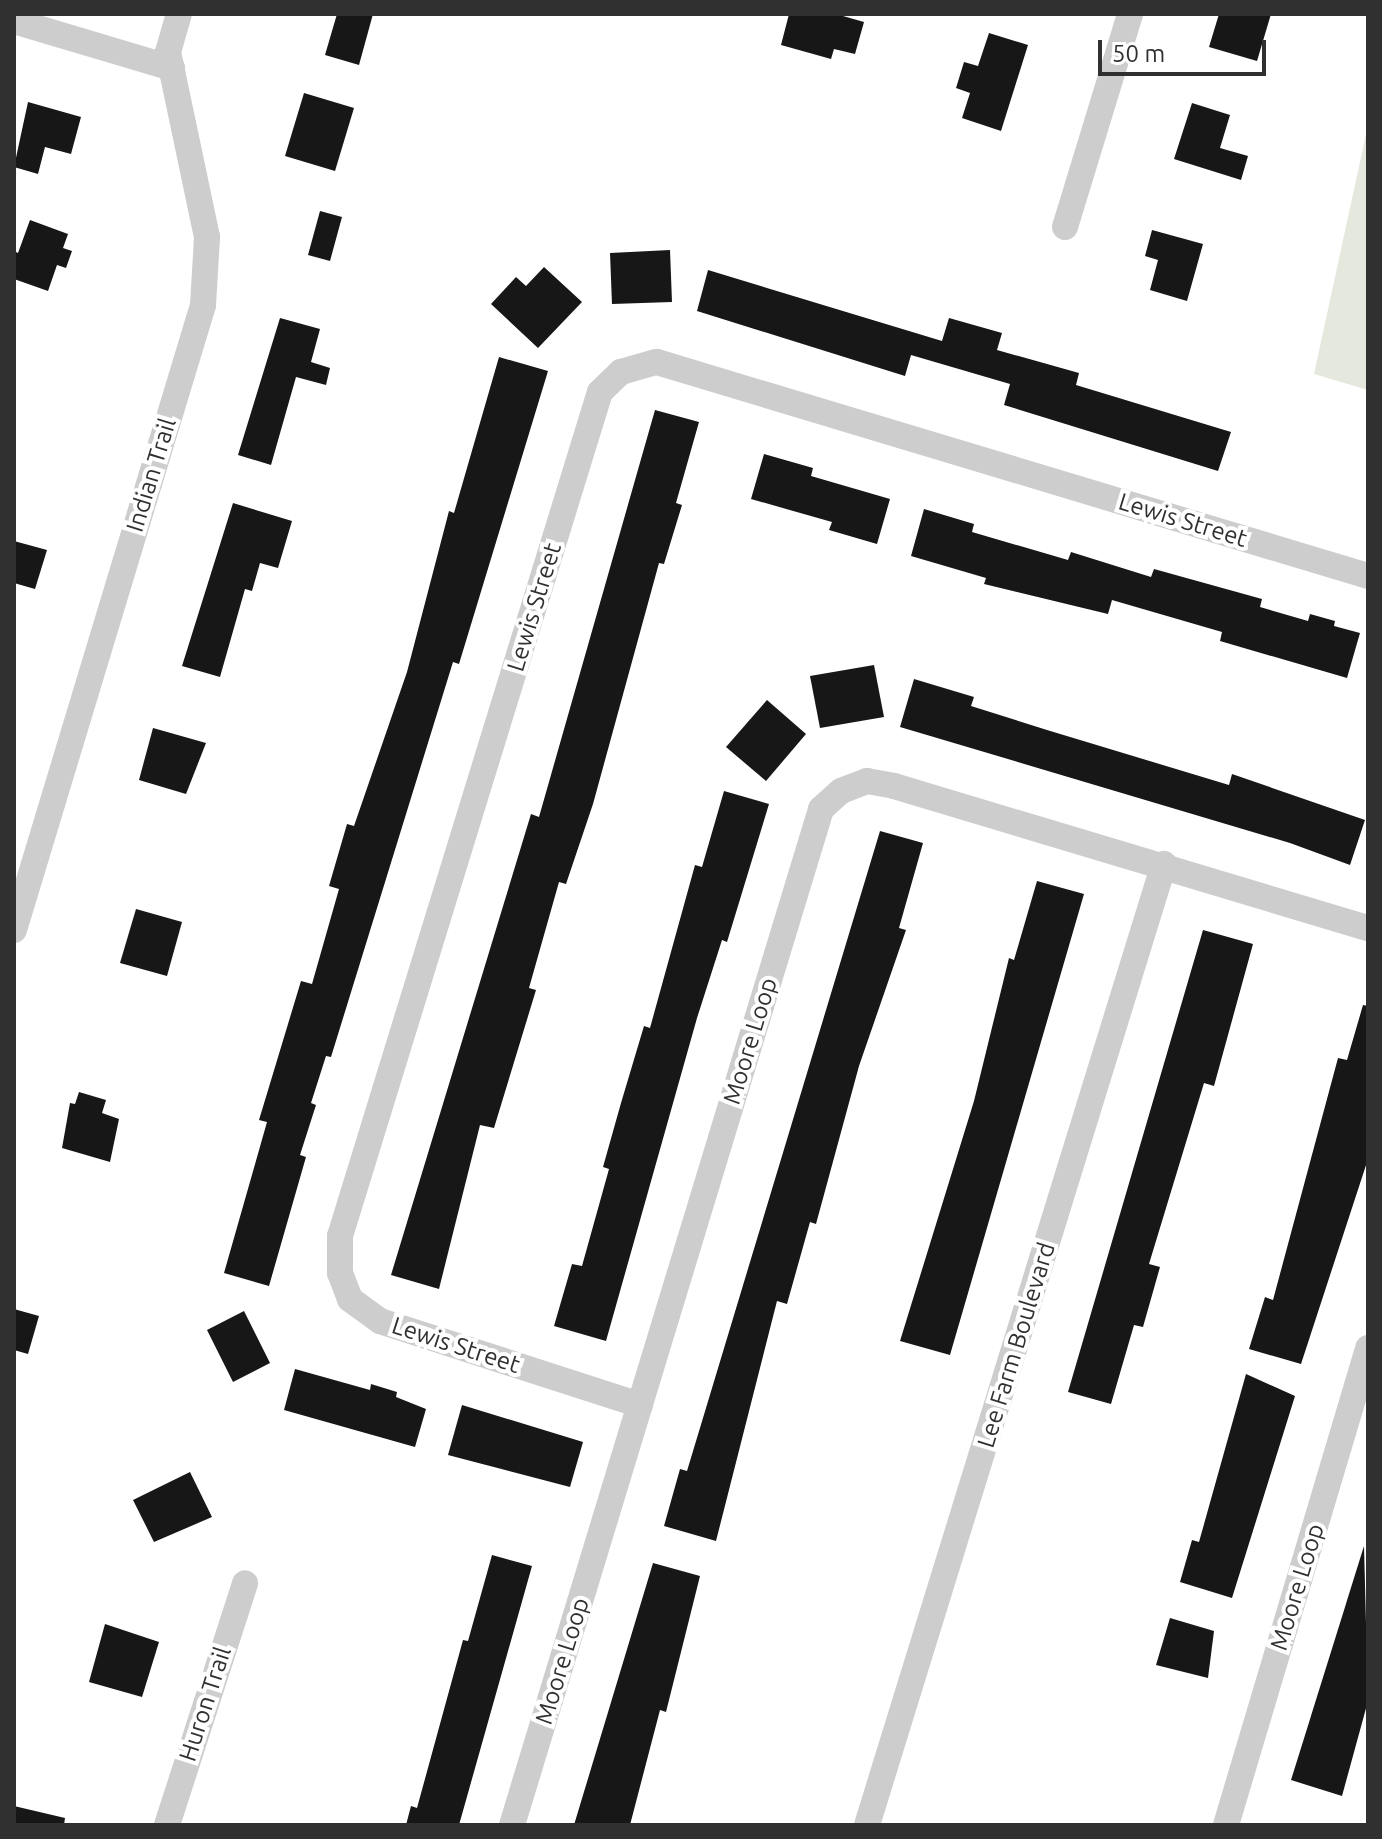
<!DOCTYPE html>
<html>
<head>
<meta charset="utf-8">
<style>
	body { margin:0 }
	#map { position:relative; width:1382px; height:1839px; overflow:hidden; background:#fff; font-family:Ubuntu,sans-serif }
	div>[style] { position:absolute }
	.green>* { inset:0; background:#e4e8dd }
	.building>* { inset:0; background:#171717 }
	.minor>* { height:26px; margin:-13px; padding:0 13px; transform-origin:13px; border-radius:13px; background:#cdcdcd }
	span { translate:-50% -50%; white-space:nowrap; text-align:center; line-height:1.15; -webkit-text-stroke:8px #fff; paint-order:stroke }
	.street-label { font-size:24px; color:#303030 }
	.frame { position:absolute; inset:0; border:16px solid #303030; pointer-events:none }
	.scale { position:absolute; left:1098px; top:40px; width:168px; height:36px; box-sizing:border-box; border:4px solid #303030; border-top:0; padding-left:10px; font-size:24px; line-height:28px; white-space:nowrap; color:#303030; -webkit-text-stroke:6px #fff; paint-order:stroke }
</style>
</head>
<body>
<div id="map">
	<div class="green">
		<i style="clip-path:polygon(1368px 125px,1368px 390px,1314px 374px)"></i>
	</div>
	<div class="building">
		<i style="clip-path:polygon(337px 14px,373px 14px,359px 65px,325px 55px)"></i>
		<i style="clip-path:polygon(789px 14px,836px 14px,864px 22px,855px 54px,834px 49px,831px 59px,781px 45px)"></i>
		<i style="clip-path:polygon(1219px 14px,1271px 14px,1257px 61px,1209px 47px)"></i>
		<i style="clip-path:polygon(989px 33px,1028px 45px,1001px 131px,962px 118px,970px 93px,956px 88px,964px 62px,978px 66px)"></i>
		<i style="clip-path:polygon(304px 93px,354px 108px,335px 171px,285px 156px)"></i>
		<i style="clip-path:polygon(28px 102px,81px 117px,71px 154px,45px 147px,38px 174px,14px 167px)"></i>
		<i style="clip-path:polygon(1192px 103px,1230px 115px,1220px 148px,1248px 156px,1241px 180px,1174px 159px)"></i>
		<i style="clip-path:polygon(320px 211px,342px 217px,330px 261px,308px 255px)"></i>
		<i style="clip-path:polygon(30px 220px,68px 234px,63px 248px,72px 251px,66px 268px,57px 265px,48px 291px,14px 279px,14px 251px,18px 253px)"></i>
		<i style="clip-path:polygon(1152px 230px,1203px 244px,1187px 301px,1150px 290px,1158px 260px,1145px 256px)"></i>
		<i style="clip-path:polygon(670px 250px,672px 302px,612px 304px,610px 253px)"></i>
		<i style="clip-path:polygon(544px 267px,582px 302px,538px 348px,491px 304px,516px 277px,526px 286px)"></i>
		<i style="clip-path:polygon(708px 270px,942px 341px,949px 318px,1002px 333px,997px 350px,1079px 373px,1076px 385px,1231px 432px,1218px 471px,1004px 405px,1010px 384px,911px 355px,905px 376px,697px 311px)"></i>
		<i style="clip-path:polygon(280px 318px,320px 329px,311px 362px,330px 368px,326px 385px,296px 377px,271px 465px,238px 455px)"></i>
		<i style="clip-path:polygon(499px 357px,548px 371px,459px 664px,453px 662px,331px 1057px,326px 1056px,311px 1103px,316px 1105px,300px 1155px,306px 1157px,269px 1286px,224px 1273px,267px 1122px,259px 1120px,301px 981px,312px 984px,339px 889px,329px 886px,347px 824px,354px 826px,407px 672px,449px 511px,454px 513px)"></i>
		<i style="clip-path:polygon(655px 410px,699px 422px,676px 503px,682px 505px,664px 564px,659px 563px,593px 804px,566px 884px,559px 882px,529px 988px,536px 990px,494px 1128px,480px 1125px,439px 1289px,391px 1275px,531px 814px,539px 817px)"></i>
		<i style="clip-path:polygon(764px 454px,813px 468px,811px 476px,890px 499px,877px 544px,829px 530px,832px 522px,751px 499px)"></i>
		<i style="clip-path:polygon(233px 503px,292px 521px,278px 568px,260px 563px,252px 591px,245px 589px,220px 677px,182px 666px)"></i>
		<i style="clip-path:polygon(924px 509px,974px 524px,972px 532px,1068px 560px,1071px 552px,1151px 577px,1154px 569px,1262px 599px,1260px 607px,1308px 621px,1310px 614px,1335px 621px,1334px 626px,1360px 633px,1347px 678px,1220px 641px,1222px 632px,1112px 600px,1108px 614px,984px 584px,986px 578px,911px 556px)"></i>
		<i style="clip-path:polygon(14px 541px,47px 550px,35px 589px,14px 583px)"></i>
		<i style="clip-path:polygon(874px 665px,884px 717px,820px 728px,810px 676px)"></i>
		<i style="clip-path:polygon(914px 679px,974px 697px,971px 706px,1047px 730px,1229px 785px,1232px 774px,1365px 820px,1350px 865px,1290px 843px,900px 727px)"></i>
		<i style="clip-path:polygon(767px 700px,806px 734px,766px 781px,726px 747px)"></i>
		<i style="clip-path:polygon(153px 728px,206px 743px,186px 794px,139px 780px)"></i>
		<i style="clip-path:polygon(724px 791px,769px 804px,727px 942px,722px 940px,697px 1018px,606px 1341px,554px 1326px,572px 1264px,582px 1266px,609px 1169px,603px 1167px,621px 1103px,644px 1026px,650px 1028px,695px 865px,702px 867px)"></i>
		<i style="clip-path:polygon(880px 831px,923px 843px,899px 928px,906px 930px,859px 1066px,816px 1224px,810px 1222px,787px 1304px,777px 1301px,716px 1541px,664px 1526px,680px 1469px,687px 1471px)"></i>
		<i style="clip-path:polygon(1037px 881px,1084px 894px,950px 1355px,900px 1341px,974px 1101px,1009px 958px,1014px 960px)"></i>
		<i style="clip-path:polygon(136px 909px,182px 922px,167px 976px,120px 963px)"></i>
		<i style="clip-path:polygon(1203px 930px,1253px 944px,1214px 1086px,1204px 1083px,1149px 1264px,1160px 1267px,1143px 1327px,1134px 1325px,1111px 1404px,1068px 1392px)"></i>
		<i style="clip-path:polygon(1363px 1005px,1368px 1006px,1368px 1159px,1301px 1364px,1249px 1349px,1265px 1297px,1273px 1300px,1338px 1058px,1347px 1060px)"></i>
		<i style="clip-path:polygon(79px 1092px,106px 1100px,102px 1113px,119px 1119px,110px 1162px,62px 1148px,70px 1103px,75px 1104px)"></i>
		<i style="clip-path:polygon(14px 1309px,39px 1316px,28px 1354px,14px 1350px)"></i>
		<i style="clip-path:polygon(244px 1311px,270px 1363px,233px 1382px,207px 1330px)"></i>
		<i style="clip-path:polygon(295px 1369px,370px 1390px,371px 1384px,397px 1392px,396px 1397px,426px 1409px,415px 1447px,284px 1410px)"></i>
		<i style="clip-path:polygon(1246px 1374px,1295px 1396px,1232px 1598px,1180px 1582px,1192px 1540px,1199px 1542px)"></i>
		<i style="clip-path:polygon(462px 1405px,583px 1442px,570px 1487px,448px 1455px)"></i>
		<i style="clip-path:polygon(190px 1472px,212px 1517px,154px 1542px,133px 1500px)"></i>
		<i style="clip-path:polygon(1364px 1546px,1368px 1701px,1342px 1796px,1291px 1780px)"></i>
		<i style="clip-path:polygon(492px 1555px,532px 1566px,459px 1825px,406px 1825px,411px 1806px,417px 1808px,463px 1640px,468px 1641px)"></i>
		<i style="clip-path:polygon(653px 1563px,700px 1576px,666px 1712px,660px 1710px,630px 1825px,574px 1825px)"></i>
		<i style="clip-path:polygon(1170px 1618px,1214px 1631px,1208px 1678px,1156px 1665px)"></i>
		<i style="clip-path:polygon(105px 1624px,159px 1642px,142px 1697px,89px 1682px)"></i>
		<i style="clip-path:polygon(14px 1806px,65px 1818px,64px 1825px,14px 1825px)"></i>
	</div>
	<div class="minor">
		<i style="left:14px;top:21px;width:165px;rotate:16.6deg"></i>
		<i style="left:1065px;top:227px;width:223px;rotate:-73deg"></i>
		<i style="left:14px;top:930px;width:653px;rotate:-73.17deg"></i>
		<i style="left:203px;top:305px;width:68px;rotate:-86.6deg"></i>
		<i style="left:207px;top:237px;width:189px;rotate:-101.9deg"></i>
		<i style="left:168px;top:52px;width:40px;rotate:-74deg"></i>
		<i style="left:640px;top:1405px;width:273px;rotate:-162.1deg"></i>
		<i style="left:380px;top:1321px;width:37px;rotate:-144deg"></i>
		<i style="left:350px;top:1299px;width:28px;rotate:-111deg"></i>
		<i style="left:340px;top:1273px;width:37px;rotate:-90deg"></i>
		<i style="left:340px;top:1236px;width:883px;rotate:-72.88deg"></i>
		<i style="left:600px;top:392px;width:29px;rotate:-44deg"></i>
		<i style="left:621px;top:372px;width:37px;rotate:-16deg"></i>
		<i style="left:657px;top:362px;width:743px;rotate:16.75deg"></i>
		<i style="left:167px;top:1825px;width:254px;rotate:-72.1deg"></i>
		<i style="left:512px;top:1825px;width:1062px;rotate:-73.08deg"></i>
		<i style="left:821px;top:809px;width:27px;rotate:-42deg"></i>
		<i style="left:841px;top:791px;width:28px;rotate:-21deg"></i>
		<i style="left:867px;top:781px;width:27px;rotate:10deg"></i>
		<i style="left:894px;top:786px;width:495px;rotate:16.7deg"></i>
		<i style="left:867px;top:1825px;width:1006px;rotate:-72.83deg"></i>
		<i style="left:1226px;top:1825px;width:498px;rotate:-73.4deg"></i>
	</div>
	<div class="street-label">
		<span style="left:151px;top:475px;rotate:-73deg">Indian Trail</span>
		<span style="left:1183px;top:520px;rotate:17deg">Lewis Street</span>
		<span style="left:534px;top:607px;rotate:-73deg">Lewis Street</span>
		<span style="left:750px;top:1041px;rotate:-73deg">Moore Loop</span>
		<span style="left:456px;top:1345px;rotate:18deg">Lewis Street</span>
		<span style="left:1016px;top:1345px;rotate:-73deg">Lee Farm Boulevard</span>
		<span style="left:1297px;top:1587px;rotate:-73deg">Moore Loop</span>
		<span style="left:562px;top:1661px;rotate:-73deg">Moore Loop</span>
		<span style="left:205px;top:1704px;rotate:-72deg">Huron Trail</span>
	</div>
	<div class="frame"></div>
	<div class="scale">50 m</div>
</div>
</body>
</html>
